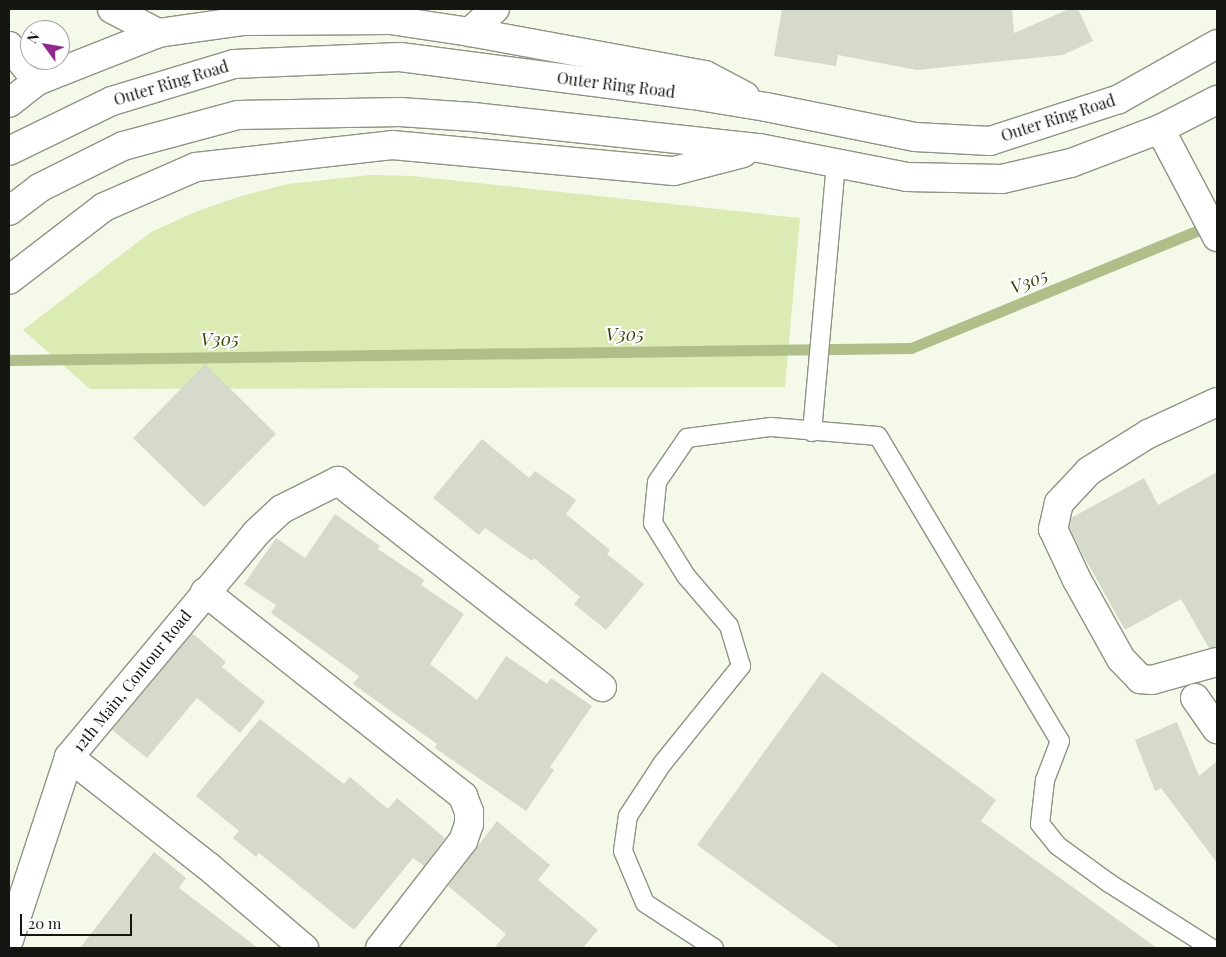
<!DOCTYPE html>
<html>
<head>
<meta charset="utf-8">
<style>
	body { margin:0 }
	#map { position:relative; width:1226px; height:957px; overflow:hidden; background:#f5f9e9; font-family:"Playfair Display",serif }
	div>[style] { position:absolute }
	.green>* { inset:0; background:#dceab4 }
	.stream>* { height:11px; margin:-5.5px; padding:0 5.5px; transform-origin:5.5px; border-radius:5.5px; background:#b0be89 }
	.building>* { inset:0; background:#d6dacb }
	.roads { filter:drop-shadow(1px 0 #8f9384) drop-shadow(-1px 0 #8f9384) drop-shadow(0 1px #8f9384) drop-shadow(0 -1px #8f9384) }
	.service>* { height:18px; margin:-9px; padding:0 9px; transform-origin:9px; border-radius:9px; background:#fff }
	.minor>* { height:28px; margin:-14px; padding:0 14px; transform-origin:14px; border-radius:14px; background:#fff }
	.tertiary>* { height:28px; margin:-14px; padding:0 14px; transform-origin:14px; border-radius:14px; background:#fff }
	.trunk>* { height:28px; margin:-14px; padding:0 14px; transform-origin:14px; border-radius:14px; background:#fff }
	span { translate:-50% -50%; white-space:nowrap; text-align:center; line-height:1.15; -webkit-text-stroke:4px #fff; paint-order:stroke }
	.street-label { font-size:16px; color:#151611 }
	.water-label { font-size:18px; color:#343f00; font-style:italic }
	.frame { position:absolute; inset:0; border:10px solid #151611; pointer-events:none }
	.north { position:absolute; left:20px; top:20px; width:50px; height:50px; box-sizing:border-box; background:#fff; border:1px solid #a1a2a0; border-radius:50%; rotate:302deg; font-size:14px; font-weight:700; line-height:20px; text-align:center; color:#151611 }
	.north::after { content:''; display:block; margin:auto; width:18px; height:22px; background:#91278b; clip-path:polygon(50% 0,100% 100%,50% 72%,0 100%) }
	.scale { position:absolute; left:20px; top:914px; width:112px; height:22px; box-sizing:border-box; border:2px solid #151611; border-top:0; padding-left:6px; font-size:15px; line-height:18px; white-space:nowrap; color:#151611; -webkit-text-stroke:4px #fff; paint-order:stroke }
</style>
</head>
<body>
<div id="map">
	<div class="green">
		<i style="clip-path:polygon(370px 175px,413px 176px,800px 218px,785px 387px,90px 389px,23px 330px,151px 232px,195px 212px,241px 196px,288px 184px)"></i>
	</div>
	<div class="stream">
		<i style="left:9px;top:360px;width:902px;rotate:-0.76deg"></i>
		<i style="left:911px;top:348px;width:324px;rotate:-22.3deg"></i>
	</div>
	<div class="building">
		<i style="clip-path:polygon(782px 9px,1012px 9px,1014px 33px,1069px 9px,1078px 9px,1093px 41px,1063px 55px,917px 70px,838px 55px,836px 66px,774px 56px)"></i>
		<i style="clip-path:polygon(205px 364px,276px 434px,204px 507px,133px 438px)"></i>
		<i style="clip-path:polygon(482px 439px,529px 478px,535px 471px,576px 500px,566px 514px,610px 550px,607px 554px,644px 584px,606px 630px,574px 604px,580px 597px,534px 558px,532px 561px,485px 528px,479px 535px,433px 498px)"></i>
		<i style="clip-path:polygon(1217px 472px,1217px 647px,1209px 648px,1181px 599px,1125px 630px,1078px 546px,1069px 527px,1071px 518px,1144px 478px,1158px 505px)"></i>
		<i style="clip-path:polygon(335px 514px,380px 546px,378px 549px,424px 580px,421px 585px,464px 614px,430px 664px,477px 700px,506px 656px,547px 684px,551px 678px,592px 706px,550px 767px,554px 770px,526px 811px,435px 748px,437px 744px,353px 684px,359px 676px,271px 613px,276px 605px,244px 584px,276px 538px,305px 558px)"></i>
		<i style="clip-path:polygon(192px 633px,226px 662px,222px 667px,265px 702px,240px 733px,197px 698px,147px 758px,112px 730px)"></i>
		<i style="clip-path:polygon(822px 672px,996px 800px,981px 821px,1157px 948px,840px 948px,697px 845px)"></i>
		<i style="clip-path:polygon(260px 719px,344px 784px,350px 777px,388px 809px,397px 798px,445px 838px,424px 866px,413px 858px,354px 930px,259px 853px,256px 857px,233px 838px,239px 831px,196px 796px)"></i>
		<i style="clip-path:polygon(1177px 722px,1199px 776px,1217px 761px,1217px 863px,1161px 788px,1155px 791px,1135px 740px)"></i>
		<i style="clip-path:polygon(497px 821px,550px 865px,538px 880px,598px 930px,583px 948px,494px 948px,506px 934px,448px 886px)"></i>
		<i style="clip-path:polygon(154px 852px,186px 878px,179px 888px,258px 948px,80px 948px)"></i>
	</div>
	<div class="roads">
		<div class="service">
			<i style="left:812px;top:432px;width:268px;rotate:-84.9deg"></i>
			<i style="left:714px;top:948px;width:82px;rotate:-146.9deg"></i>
			<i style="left:645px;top:903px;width:56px;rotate:-112.9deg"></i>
			<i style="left:623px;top:851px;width:35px;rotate:-82deg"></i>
			<i style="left:628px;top:816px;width:62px;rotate:-56.8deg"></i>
			<i style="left:662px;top:764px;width:126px;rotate:-51.1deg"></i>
			<i style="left:741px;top:666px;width:42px;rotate:-106.7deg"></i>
			<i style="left:729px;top:626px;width:66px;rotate:-130.7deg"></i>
			<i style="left:686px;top:576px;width:62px;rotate:-121.9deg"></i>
			<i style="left:653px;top:523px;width:41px;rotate:-84.4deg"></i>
			<i style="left:657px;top:482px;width:53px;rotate:-55.7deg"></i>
			<i style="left:687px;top:438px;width:85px;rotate:-7.5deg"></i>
			<i style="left:771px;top:427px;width:107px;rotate:4.8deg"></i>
			<i style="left:878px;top:436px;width:355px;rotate:59.2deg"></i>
			<i style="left:1060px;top:741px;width:42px;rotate:111deg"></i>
			<i style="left:1045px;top:780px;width:44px;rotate:96.5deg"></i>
			<i style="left:1040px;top:824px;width:28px;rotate:51deg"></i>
			<i style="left:1058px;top:846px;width:63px;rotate:36deg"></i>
			<i style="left:1109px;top:883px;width:121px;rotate:32.5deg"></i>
		</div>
		<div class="minor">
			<i style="left:470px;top:32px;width:34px;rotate:-43deg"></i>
			<i style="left:1160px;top:129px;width:122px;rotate:62.2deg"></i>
			<i style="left:1217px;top:402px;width:76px;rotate:155.1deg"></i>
			<i style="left:1148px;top:434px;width:70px;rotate:147.9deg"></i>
			<i style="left:1089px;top:471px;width:44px;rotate:133.2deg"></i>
			<i style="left:1059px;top:503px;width:27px;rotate:103deg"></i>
			<i style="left:1053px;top:529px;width:56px;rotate:64.8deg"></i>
			<i style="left:1077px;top:580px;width:90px;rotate:60.9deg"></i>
			<i style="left:1121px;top:659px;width:28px;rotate:46deg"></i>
			<i style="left:1140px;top:679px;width:12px;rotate:5deg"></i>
			<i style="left:1152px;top:680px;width:67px;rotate:-15.5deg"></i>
			<i style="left:205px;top:592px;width:329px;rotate:38.3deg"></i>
			<i style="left:463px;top:796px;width:17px;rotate:69deg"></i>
			<i style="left:469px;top:812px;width:12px;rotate:90deg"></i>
			<i style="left:469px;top:824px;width:18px;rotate:109deg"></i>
			<i style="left:463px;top:841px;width:135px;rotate:127.8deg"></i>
			<i style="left:1195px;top:698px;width:38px;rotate:55deg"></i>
			<i style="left:69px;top:757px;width:178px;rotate:38.2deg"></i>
			<i style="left:209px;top:867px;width:125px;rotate:40.5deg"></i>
			<i style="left:9px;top:940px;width:193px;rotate:-71.8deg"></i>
			<i style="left:69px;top:757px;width:292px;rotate:-50.1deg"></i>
			<i style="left:256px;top:533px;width:35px;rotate:-43deg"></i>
			<i style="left:282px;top:509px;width:63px;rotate:-26.6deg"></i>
			<i style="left:338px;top:481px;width:335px;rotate:38deg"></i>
		</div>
		<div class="tertiary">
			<i style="left:112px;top:9px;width:52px;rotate:27.6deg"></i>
			<i style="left:9px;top:46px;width:45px;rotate:51.3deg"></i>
		</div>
		<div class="trunk">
			<i style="left:9px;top:103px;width:36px;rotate:-38deg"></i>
			<i style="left:37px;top:81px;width:130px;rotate:-21.6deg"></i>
			<i style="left:158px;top:33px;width:85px;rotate:-8.1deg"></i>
			<i style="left:242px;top:21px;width:148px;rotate:-0.4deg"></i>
			<i style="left:390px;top:20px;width:81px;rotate:8.5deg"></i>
			<i style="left:470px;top:32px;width:239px;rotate:10.4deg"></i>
			<i style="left:705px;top:75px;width:45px;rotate:27.7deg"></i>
			<i style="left:9px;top:151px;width:114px;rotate:-25.9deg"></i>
			<i style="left:112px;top:101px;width:127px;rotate:-16.9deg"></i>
			<i style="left:234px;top:64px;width:166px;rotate:-2.4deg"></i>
			<i style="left:400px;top:57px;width:295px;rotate:7.4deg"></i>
			<i style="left:693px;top:95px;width:74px;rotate:9.3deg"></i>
			<i style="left:766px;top:107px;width:152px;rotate:11.4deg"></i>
			<i style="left:915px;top:137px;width:75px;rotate:3.1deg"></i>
			<i style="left:990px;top:141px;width:136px;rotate:-18deg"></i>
			<i style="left:1119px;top:99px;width:112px;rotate:-29.3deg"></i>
			<i style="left:9px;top:211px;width:38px;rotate:-37deg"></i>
			<i style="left:39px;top:188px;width:94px;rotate:-26.6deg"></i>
			<i style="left:123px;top:146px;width:119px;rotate:-15.1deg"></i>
			<i style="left:238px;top:115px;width:162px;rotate:-1.1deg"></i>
			<i style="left:400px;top:112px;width:73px;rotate:3.9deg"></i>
			<i style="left:473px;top:117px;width:288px;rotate:6.2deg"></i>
			<i style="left:759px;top:148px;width:151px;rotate:11.1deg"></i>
			<i style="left:907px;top:177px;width:95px;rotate:1.2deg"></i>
			<i style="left:1002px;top:179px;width:71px;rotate:-13.1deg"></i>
			<i style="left:1071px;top:163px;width:95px;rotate:-20.9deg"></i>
			<i style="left:1160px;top:129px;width:64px;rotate:-27deg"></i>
			<i style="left:9px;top:280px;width:120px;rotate:-37.5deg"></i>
			<i style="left:104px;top:207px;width:100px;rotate:-23.5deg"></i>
			<i style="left:196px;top:167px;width:197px;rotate:-6.4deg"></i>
			<i style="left:392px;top:145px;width:283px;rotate:5.3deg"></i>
			<i style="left:674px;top:171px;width:71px;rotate:-14.6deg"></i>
		</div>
	</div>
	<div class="street-label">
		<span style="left:171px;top:83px;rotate:-17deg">Outer Ring Road</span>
		<span style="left:616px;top:85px;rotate:7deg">Outer Ring Road</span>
		<span style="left:1058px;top:118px;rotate:-18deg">Outer Ring Road</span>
		<span style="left:132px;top:681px;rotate:-51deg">12th Main, Contour Road</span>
	</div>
	<div class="water-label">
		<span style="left:1029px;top:281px;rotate:-22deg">V305</span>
		<span style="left:625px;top:334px;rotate:-1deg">V305</span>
		<span style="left:220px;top:339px;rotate:-1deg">V305</span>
	</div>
	<div class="frame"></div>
	<div class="north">N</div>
	<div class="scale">20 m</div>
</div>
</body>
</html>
